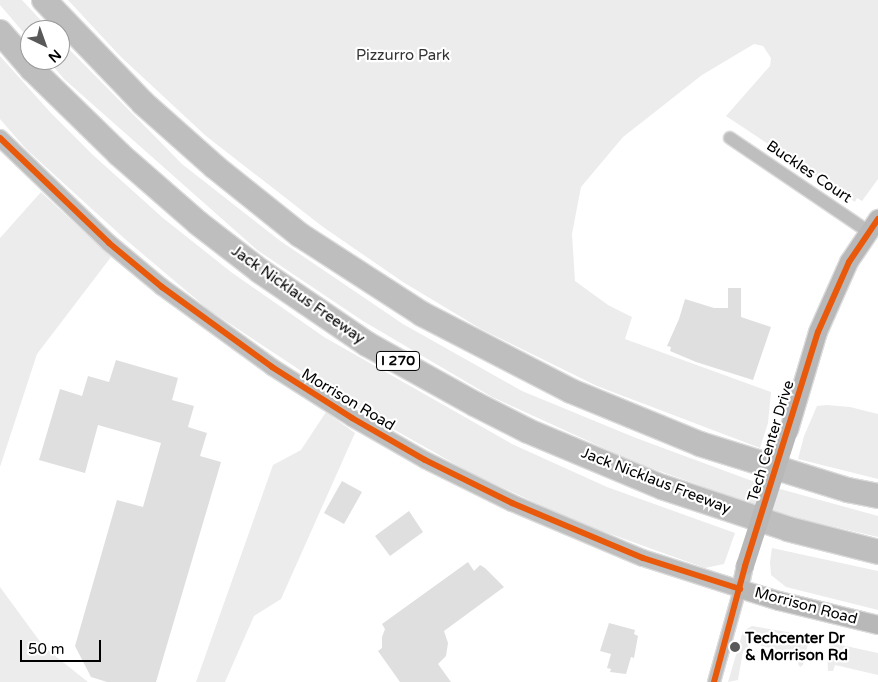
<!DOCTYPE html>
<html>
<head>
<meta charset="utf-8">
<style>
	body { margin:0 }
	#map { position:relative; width:878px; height:682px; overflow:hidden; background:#fff; font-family:"Varela Round",sans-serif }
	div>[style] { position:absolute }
	.green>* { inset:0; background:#ececec }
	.building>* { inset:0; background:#dfdfdf }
	.roads { filter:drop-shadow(1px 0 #dbdbdb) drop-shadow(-1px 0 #dbdbdb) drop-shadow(0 1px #dbdbdb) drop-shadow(0 -1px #dbdbdb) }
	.minor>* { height:12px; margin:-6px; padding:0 6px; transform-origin:6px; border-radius:6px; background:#bebebe }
	.tertiary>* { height:16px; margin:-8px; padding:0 8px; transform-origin:8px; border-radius:8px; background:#bebebe }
	.secondary>* { height:18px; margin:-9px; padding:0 9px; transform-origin:9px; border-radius:9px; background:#b8b8b8 }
	.motorway>* { height:24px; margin:-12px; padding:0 12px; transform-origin:12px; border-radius:12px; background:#bebebe }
	.secondary-bridge>* { height:18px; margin:-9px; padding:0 9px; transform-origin:9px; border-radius:9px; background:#b8b8b8 }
	.cycleway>* { height:6px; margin:-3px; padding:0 3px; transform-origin:3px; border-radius:3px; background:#e8590c }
	.dots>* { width:14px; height:14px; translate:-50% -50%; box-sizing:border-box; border:2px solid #fff; border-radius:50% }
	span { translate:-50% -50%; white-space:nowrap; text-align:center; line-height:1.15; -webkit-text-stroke:4.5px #fff; paint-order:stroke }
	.shield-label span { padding:1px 4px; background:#fff; border:1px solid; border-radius:4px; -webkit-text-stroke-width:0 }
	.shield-label { font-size:14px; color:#000; font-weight:700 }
	.park-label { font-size:15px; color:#333 }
	.street-label { font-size:15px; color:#000 }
	.poi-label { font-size:15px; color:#000; font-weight:700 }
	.left { translate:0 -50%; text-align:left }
	.north { position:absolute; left:20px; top:20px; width:50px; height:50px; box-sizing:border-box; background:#fff; border:1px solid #999; border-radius:50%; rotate:138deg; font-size:14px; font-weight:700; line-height:20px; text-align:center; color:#000 }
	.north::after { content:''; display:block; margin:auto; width:18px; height:22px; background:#595959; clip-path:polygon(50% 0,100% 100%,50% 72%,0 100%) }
	.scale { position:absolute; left:20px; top:640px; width:81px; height:22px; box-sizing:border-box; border:2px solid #000; border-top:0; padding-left:6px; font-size:15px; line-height:18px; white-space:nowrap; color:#000; -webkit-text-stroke:4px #fff; paint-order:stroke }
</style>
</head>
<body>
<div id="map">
	<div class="green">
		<i style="clip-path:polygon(0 0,22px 0,50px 30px,30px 30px,30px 40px,0 5px)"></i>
		<i style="clip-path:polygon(68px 0,878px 0,878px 179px,862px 201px,857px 198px,855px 202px,726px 116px,770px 66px,771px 58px,763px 46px,754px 44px,702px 75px,623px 137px,581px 187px,572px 234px,575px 281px,608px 305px,632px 317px,625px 339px,771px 392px,768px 423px,760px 448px,597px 386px,481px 329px,403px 282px,323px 227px,206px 136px,121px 57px)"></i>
		<i style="clip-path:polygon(60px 40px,182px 164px,279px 240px,403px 324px,522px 391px,636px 438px,755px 482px,878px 516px,878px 537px,783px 515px,634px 462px,492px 397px,363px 321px,257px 250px,64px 79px,48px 60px,60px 60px)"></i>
		<i style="clip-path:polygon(0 56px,50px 112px,93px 155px,163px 218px,231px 272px,324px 337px,512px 444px,607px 487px,735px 533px,724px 564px,705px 568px,577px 522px,469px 472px,365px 413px,209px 310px,125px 239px,26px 149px,0 119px)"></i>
		<i style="clip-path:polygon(41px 192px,111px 257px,37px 354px,0 467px,0 238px)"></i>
		<i style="clip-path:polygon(827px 405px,850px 407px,878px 414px,878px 479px,798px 459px,804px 436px,817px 406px)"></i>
		<i style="clip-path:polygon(326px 412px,355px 433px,281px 599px,254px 616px,225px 682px,196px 682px,273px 465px,301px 450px)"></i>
		<i style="clip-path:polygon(772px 548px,878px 571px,878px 610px,786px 587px,771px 575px,770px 562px)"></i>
		<i style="clip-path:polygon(0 587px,44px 647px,88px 682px,0 682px)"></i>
		<i style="clip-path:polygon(752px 626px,793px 633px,807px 638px,808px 644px,803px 665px,800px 667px,798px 664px,800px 657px,749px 642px,747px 649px,743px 651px,738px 680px,728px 682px,743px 631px)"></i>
		<i style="clip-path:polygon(832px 643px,878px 653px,878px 675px,835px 665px,833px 671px,828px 671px,827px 650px)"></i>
	</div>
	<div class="building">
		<i style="clip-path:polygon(728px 288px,741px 288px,741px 317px,771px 327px,753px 380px,696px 362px,670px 351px,671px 347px,667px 346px,679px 319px,685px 299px,714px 308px,728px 308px)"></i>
		<i style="clip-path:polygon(116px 360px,178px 378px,172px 400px,194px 406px,188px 427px,207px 433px,200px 456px,221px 462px,156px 682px,107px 682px,91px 677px,75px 646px,117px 500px,143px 507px,161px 443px,98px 425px,85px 473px,39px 460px,60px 389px,82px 396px,88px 376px,109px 382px)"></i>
		<i style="clip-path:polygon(342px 481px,362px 492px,344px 524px,324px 513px)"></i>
		<i style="clip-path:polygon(409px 511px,423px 532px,390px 556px,375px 536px)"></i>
		<i style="clip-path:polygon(468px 562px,474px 571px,480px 565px,485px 568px,504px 587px,444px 631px,448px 643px,446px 656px,438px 664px,451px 682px,400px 682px,378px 651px,382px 648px,382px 637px,385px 629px,382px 624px)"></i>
		<i style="clip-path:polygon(609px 623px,635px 630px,634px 634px,638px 636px,634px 658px,631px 657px,626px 674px,610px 672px,611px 669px,607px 668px,611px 654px,600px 651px)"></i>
	</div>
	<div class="roads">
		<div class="minor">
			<i style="left:730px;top:138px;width:168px;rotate:34.1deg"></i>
			<i style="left:714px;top:682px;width:97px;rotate:-74.4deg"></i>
		</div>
		<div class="tertiary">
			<i style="left:0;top:138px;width:151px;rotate:43.9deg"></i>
			<i style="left:109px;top:243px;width:69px;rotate:39.7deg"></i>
			<i style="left:162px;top:287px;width:136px;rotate:36deg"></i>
			<i style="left:272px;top:367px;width:95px;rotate:32.5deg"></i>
			<i style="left:352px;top:418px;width:84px;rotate:29.9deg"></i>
			<i style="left:425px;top:460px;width:97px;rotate:26.3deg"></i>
			<i style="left:512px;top:503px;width:142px;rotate:22.8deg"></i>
			<i style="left:643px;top:558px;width:102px;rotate:17.7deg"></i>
			<i style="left:740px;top:589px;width:24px;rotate:-78deg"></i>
		</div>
		<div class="secondary">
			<i style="left:789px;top:430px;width:102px;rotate:-73.5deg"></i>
			<i style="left:818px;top:332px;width:77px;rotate:-66.1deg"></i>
			<i style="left:849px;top:262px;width:52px;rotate:-56deg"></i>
			<i style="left:740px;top:589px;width:41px;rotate:17.1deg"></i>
			<i style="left:779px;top:601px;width:102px;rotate:13.6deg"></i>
		</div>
		<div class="motorway">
			<i style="left:44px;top:0;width:143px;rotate:46.1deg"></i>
			<i style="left:143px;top:103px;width:96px;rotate:41.6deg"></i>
			<i style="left:215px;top:167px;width:109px;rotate:38.7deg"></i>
			<i style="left:300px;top:235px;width:145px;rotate:32.9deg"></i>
			<i style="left:422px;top:314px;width:168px;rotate:27.3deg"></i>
			<i style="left:571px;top:391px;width:139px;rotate:22.3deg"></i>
			<i style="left:700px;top:444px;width:155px;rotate:17.3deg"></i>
			<i style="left:848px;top:490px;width:31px;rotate:11deg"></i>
			<i style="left:0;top:32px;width:49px;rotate:49.1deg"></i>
			<i style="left:32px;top:69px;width:122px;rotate:44.3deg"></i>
			<i style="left:119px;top:154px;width:105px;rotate:41.1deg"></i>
			<i style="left:198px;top:223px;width:78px;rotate:37.7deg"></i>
			<i style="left:260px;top:271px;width:130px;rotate:34.3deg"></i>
			<i style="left:367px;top:344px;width:124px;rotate:29.1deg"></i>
			<i style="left:475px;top:404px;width:59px;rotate:27deg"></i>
			<i style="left:528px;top:431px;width:145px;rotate:22.7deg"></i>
			<i style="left:662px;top:487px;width:133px;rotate:18.4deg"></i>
			<i style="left:788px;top:529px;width:93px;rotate:14.3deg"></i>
		</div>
	</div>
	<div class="secondary-bridge">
		<i style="left:745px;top:566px;width:143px;rotate:-72.1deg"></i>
	</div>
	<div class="cycleway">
		<i style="left:0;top:138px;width:151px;rotate:43.9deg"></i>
		<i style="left:109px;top:243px;width:69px;rotate:39.7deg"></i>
		<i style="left:162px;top:287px;width:136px;rotate:36deg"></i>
		<i style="left:272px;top:367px;width:95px;rotate:32.5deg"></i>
		<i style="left:352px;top:418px;width:84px;rotate:29.9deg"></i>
		<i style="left:425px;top:460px;width:97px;rotate:26.3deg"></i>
		<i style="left:512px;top:503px;width:142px;rotate:22.8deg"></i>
		<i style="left:643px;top:558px;width:102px;rotate:17.7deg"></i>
		<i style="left:714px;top:682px;width:120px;rotate:-75deg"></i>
		<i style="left:745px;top:566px;width:245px;rotate:-72.7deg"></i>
		<i style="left:818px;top:332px;width:77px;rotate:-66.1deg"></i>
		<i style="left:849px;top:262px;width:52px;rotate:-56deg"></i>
	</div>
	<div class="dots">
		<i style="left:735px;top:647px;background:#595959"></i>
	</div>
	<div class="shield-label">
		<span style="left:398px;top:361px">I 270</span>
	</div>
	<div class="park-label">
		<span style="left:403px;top:56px">Pizzurro Park</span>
	</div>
	<div class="street-label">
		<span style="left:809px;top:172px;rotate:34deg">Buckles Court</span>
		<span style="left:298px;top:295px;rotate:35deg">Jack Nicklaus Freeway</span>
		<span style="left:348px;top:400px;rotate:31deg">Morrison Road</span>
		<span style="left:771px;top:441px;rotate:-73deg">Tech Center Drive</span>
		<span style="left:656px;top:481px;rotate:21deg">Jack Nicklaus Freeway</span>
		<span style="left:806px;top:606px;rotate:15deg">Morrison Road</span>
	</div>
	<div class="poi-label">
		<span class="left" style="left:745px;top:647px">Techcenter Dr<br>&amp; Morrison Rd</span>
	</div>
	<div class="north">N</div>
	<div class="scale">50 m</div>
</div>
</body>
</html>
